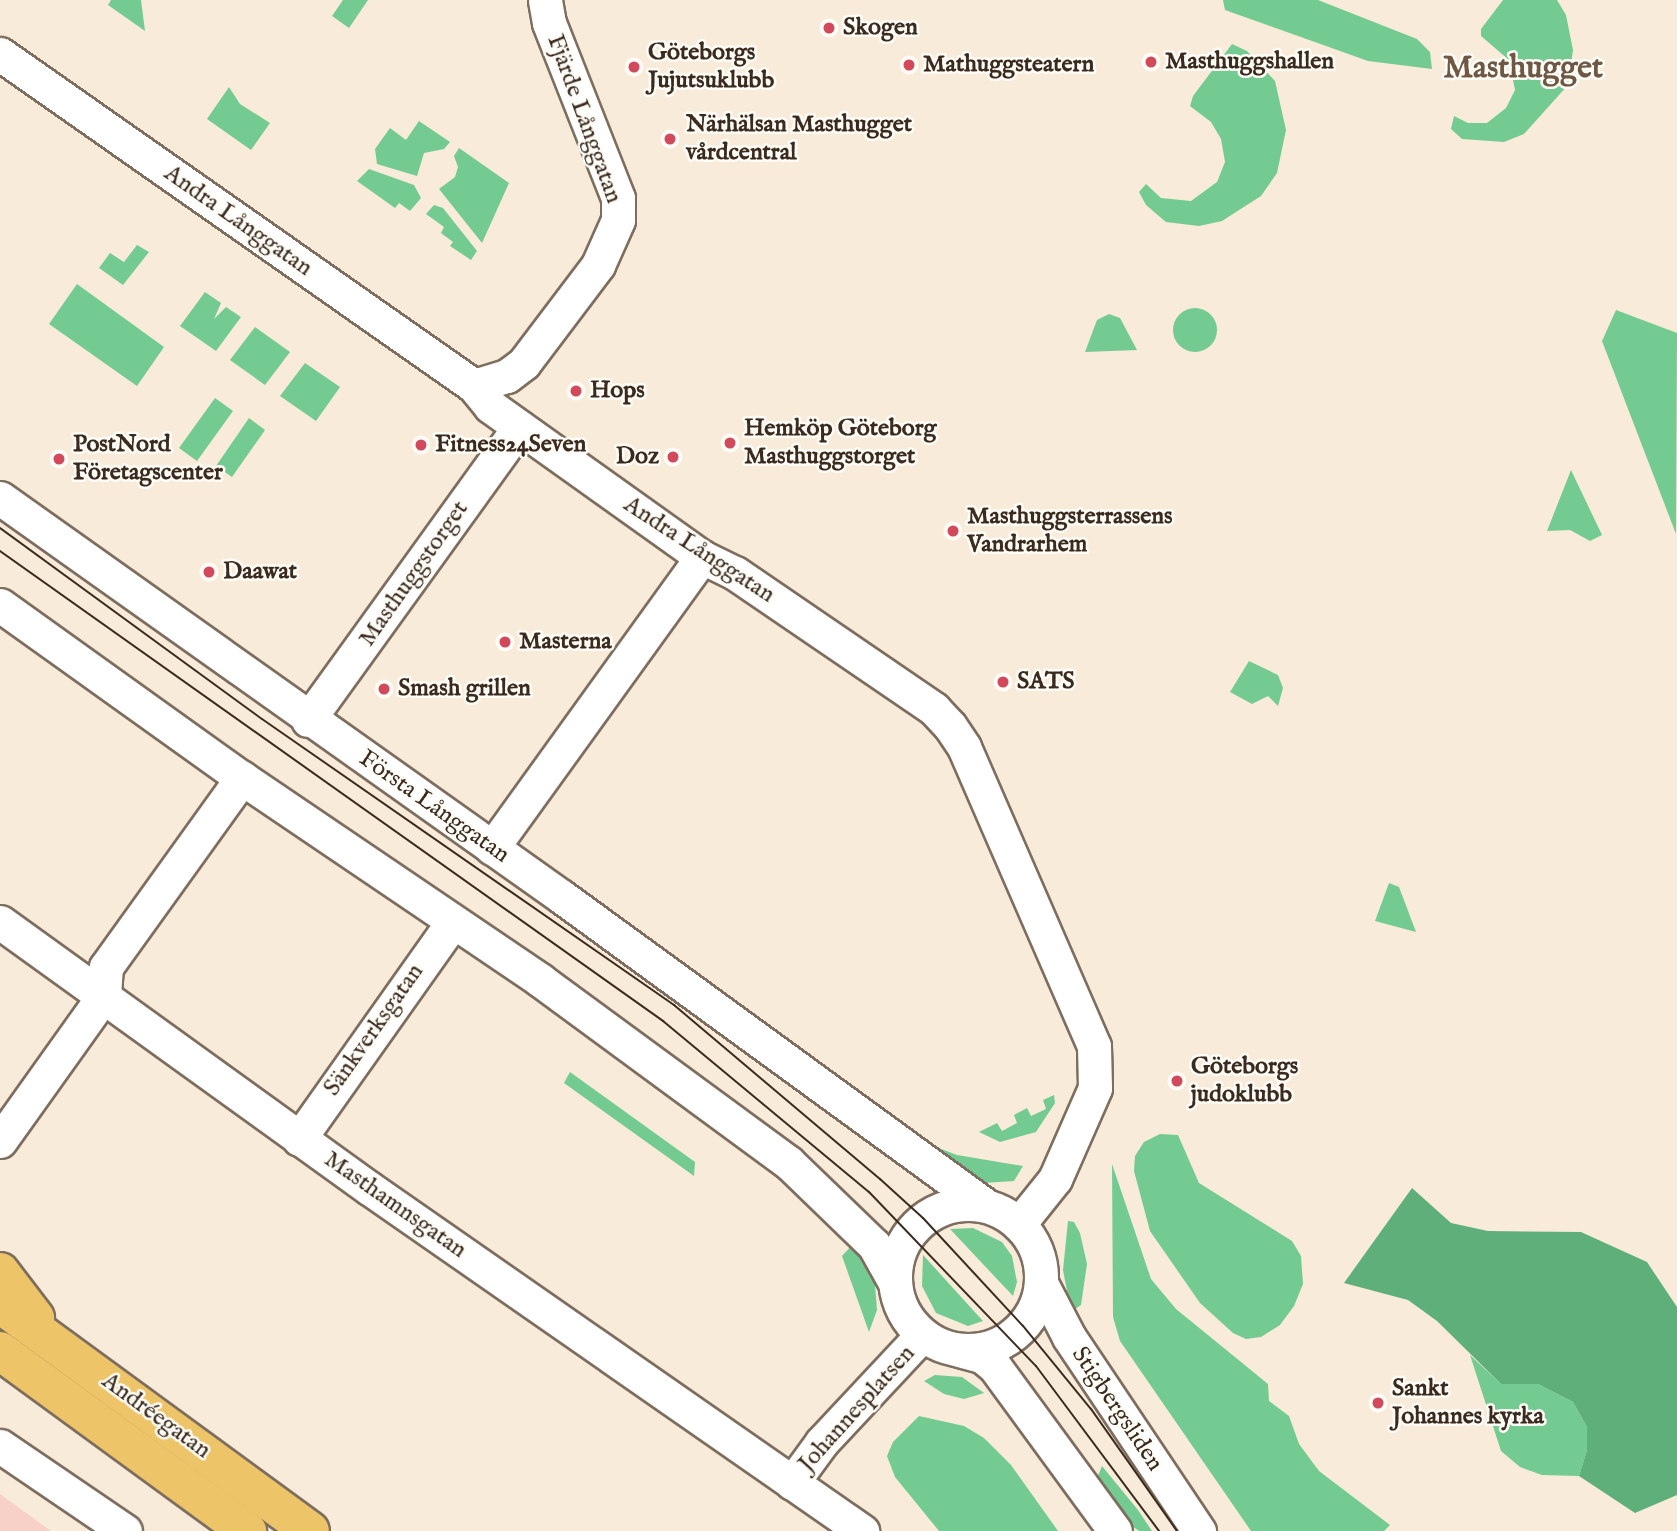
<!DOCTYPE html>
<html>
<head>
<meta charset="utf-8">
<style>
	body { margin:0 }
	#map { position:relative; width:1677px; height:1531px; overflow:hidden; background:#f8ebd9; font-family:"IM FELL English",serif }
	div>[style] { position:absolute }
	.built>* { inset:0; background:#f7d1c8 }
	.green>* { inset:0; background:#74cb91 }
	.round { border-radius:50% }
	.forest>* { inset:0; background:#5faf7b }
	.roads { filter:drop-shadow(2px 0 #7d6e5f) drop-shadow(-2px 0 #7d6e5f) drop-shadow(0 2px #7d6e5f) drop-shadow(0 -2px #7d6e5f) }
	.minor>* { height:33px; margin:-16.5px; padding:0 16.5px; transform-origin:16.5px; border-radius:16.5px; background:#fff }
	.minor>.ring { margin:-16.5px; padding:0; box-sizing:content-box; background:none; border:33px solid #fff; border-radius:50% }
	.highway>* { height:38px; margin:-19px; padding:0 19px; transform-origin:19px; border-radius:19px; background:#eec469 }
	.tram>* { height:2px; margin:-1px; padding:0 1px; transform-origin:1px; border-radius:1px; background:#3b2a1e }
	.dots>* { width:19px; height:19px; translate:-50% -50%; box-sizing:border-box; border:4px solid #fdfcf7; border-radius:50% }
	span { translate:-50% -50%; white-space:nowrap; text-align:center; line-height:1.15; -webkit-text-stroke:5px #fdfcf7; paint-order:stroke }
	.poi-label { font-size:24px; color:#3b2a1e; font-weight:700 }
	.left { translate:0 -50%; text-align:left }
	.right { translate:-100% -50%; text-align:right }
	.street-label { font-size:24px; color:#3b2a1e }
	.district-label { font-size:32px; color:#6e5843; font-weight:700 }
</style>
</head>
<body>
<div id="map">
	<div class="built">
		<i style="clip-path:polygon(0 1494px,51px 1531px,0 1531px)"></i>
	</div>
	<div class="green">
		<i style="clip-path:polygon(111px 0,141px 0,145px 31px,108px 5px)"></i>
		<i style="clip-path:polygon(343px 0,368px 0,349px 28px,332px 16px)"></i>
		<i style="clip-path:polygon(1223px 0,1318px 0,1417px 39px,1430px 52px,1432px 69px,1368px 61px,1225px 10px)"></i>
		<i style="clip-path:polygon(1503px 0,1557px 0,1566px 15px,1573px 50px,1568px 85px,1524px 134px,1504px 142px,1462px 139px,1451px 129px,1454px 116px,1468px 123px,1487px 123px,1506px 108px,1515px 90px,1509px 60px,1481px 36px,1481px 29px)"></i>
		<i style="clip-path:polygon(1232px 44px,1247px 51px,1275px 81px,1286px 130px,1277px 173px,1261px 196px,1222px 221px,1199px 226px,1166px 222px,1146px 205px,1139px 192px,1146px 184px,1161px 198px,1191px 201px,1217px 182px,1225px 162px,1221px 139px,1211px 122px,1190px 106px,1193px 96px)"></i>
		<i style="clip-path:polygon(229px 87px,240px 104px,270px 123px,251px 150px,207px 119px)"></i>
		<i style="clip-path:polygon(419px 121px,450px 142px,444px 149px,424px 153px,417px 176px,377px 164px,375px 149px,390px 128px,406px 140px)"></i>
		<i style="clip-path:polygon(459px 148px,509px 183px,482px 243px,439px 189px,455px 177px,458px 167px,454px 156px)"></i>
		<i style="clip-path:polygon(369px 169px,414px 185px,421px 198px,410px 211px,399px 203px,395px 208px,357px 181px)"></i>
		<i style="clip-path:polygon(434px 205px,443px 208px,477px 251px,471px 260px,450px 246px,453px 242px,441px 233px,444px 227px,426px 214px)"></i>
		<i style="clip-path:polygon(137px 245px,149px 252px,123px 285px,99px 268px,110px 253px,124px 262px)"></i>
		<i style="clip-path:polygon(77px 284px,164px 347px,137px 386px,49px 324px)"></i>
		<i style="clip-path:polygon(205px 292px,221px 303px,214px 319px,226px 307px,241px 317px,216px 351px,180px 326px)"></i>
		<i class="round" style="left:1173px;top:308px;width:44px;height:44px"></i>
		<i style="clip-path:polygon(1616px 310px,1677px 333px,1676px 534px,1602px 341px)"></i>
		<i style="clip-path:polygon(1109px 314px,1120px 318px,1137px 350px,1085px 352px,1097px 320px)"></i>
		<i style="clip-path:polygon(255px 327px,290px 352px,265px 385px,230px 360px)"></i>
		<i style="clip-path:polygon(305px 363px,340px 387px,316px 421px,280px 396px)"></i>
		<i style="clip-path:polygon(215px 398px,233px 411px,197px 461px,179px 448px)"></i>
		<i style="clip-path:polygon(249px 418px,265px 430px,232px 477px,216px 466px)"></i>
		<i style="clip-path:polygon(1571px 470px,1602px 535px,1590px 541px,1570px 530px,1547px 531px)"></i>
		<i style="clip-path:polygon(1249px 661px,1278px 675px,1283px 688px,1278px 706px,1268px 696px,1252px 704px,1230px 692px)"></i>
		<i style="clip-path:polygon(1389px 883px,1399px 887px,1416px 932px,1375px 921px)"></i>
		<i style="clip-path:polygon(570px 1072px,695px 1162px,694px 1176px,564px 1083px)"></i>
		<i style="clip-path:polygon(1054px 1095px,1055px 1103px,1036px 1132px,1000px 1142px,979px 1132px,997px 1123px,1002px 1131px,1017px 1123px,1014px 1115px,1027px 1108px,1031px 1116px,1046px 1109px,1043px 1100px)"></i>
		<i style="clip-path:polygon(1160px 1134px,1178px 1135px,1199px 1183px,1292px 1241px,1301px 1256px,1303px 1284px,1294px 1306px,1280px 1325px,1261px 1337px,1246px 1339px,1233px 1333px,1200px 1303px,1150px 1231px,1134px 1171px,1135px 1156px,1144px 1142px)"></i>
		<i style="clip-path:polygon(923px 1142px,957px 1155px,1023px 1166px,1014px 1181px,983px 1183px)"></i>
		<i style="clip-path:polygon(1112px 1164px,1151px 1279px,1176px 1309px,1268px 1384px,1269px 1401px,1289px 1416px,1299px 1444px,1319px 1471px,1390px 1525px,1384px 1531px,1251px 1531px,1120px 1341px,1113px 1317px)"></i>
		<i style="clip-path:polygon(1068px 1221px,1074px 1222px,1080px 1233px,1087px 1264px,1081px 1305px,1071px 1312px,1063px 1270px)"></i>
		<i style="clip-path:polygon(973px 1228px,1002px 1242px,1012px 1256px,1017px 1282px,1013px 1296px,950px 1229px)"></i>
		<i style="clip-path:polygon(854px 1243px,874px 1272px,877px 1310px,869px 1332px,842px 1256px)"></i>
		<i style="clip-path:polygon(923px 1255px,983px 1321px,968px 1326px,936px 1313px,922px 1286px)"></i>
		<i style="clip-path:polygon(1470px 1355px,1501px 1384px,1538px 1384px,1573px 1402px,1587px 1427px,1587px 1450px,1579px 1476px,1542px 1475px,1520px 1467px,1501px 1451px)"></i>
		<i style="clip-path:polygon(935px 1375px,962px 1377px,984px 1393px,964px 1399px,944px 1394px,924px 1381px)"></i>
		<i style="clip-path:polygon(919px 1416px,964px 1426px,984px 1438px,1011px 1465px,1058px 1531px,939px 1531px,895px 1477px,887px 1456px,893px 1442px)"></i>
		<i style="clip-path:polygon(1102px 1466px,1138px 1510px,1152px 1531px,1139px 1531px,1111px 1511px,1093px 1488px)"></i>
	</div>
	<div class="forest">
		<i style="clip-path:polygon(1412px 1188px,1451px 1223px,1488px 1231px,1581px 1232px,1647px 1262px,1677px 1307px,1677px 1495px,1635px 1513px,1579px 1476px,1587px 1450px,1587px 1427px,1573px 1402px,1538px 1384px,1501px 1384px,1437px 1321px,1408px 1300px,1344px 1283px)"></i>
	</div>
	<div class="roads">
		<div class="minor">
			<i style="left:0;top:54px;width:579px;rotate:35.01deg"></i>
			<i style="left:474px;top:386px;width:26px;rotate:51deg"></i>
			<i style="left:490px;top:406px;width:260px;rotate:35.5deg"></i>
			<i style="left:702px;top:557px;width:37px;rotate:26deg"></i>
			<i style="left:735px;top:573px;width:241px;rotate:34.3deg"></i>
			<i style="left:934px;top:709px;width:23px;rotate:47deg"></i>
			<i style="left:950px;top:726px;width:25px;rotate:56deg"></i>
			<i style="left:964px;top:747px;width:326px;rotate:66.5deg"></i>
			<i style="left:1094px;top:1046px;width:42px;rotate:88.6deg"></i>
			<i style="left:1095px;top:1088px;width:99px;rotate:113.7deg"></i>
			<i style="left:1055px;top:1179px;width:58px;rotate:128.7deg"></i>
			<i style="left:474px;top:386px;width:34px;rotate:-17deg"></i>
			<i style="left:507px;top:376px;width:21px;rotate:-37deg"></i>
			<i style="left:524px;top:363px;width:123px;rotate:-52.9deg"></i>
			<i style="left:598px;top:265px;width:49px;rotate:-66deg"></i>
			<i style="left:618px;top:220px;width:22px;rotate:-90deg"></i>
			<i style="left:618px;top:198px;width:188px;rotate:-111.5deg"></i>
			<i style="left:549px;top:23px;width:23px;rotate:-100deg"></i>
			<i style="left:0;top:498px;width:689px;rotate:35.37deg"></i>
			<i style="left:562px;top:897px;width:523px;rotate:36.06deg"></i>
			<i style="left:0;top:605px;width:297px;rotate:35.6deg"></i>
			<i style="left:242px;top:778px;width:360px;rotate:34.1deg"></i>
			<i style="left:540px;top:980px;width:308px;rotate:36.3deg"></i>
			<i style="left:788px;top:1162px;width:120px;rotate:44deg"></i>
			<i style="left:874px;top:1245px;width:41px;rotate:60.9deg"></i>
			<i style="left:308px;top:720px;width:361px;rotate:-54.2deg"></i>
			<i style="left:492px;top:848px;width:359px;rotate:-54.2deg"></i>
			<i style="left:0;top:922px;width:455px;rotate:35.8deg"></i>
			<i style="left:369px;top:1188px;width:601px;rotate:34.83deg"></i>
			<i style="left:299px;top:1139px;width:265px;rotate:-54.7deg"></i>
			<i style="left:0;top:1141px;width:179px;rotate:-54.5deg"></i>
			<i style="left:104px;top:995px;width:28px;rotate:-86deg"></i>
			<i style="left:106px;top:967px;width:233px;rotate:-54.3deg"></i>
			<i class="ring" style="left:895px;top:1204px;width:113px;height:113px"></i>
			<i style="left:1041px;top:1283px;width:61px;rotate:62.6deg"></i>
			<i style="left:1069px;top:1337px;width:234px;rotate:56.2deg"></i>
			<i style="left:959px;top:1350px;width:24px;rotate:15deg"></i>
			<i style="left:982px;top:1356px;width:17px;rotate:40deg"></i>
			<i style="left:995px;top:1367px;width:203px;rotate:53.8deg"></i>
			<i style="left:0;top:1446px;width:151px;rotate:34.2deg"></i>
			<i style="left:792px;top:1483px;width:51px;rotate:-53.8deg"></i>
			<i style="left:822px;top:1442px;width:146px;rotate:-46.9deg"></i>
		</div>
		<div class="highway">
			<i style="left:0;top:1272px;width:58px;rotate:52.7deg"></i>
			<i style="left:0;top:1304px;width:384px;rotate:36.2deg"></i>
			<i style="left:0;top:1351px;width:306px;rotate:36.1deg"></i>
		</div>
	</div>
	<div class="tram">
		<i style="left:0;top:528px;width:324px;rotate:36.1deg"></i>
		<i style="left:262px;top:719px;width:502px;rotate:34.77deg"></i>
		<i style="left:674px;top:1005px;width:270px;rotate:40.2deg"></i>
		<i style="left:880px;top:1179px;width:58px;rotate:42.2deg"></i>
		<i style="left:923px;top:1218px;width:147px;rotate:47.2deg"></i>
		<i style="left:1023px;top:1326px;width:107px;rotate:50.7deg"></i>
		<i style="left:1091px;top:1409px;width:149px;rotate:54.8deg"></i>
		<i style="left:0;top:551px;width:813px;rotate:35.33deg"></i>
		<i style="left:663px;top:1021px;width:268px;rotate:39.7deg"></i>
		<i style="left:869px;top:1192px;width:241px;rotate:46.2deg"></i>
		<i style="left:1036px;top:1366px;width:206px;rotate:53.3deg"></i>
	</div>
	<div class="dots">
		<i style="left:829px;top:28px;background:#d1495b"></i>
		<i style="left:1151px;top:62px;background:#d1495b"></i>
		<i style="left:909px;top:65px;background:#d1495b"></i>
		<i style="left:634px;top:67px;background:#d1495b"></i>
		<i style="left:670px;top:139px;background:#d1495b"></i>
		<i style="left:576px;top:391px;background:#d1495b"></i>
		<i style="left:730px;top:443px;background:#d1495b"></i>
		<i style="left:421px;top:445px;background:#d1495b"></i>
		<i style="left:673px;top:457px;background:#d1495b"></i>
		<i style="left:59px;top:459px;background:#d1495b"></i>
		<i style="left:953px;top:531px;background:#d1495b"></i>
		<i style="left:209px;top:572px;background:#d1495b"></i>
		<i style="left:505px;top:642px;background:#d1495b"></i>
		<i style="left:1003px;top:682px;background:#d1495b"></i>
		<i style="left:384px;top:689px;background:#d1495b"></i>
		<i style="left:1177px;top:1081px;background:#d1495b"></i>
		<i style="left:1378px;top:1403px;background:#d1495b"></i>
	</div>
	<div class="poi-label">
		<span class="left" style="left:843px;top:28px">Skogen</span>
		<span class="left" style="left:648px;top:67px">Göteborgs<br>Jujutsuklubb</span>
		<span class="left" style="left:1165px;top:62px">Masthuggshallen</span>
		<span class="left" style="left:923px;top:65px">Mathuggsteatern</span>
		<span class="left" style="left:686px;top:139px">Närhälsan Masthugget<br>vårdcentral</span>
		<span class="left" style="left:590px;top:391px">Hops</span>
		<span class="left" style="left:744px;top:443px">Hemköp Göteborg<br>Masthuggstorget</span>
		<span class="left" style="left:73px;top:459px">PostNord<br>Företagscenter</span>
		<span class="left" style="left:435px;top:445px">Fitness24Seven</span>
		<span class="right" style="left:659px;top:457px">Doz</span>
		<span class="left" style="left:967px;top:531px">Masthuggsterrassens<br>Vandrarhem</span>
		<span class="left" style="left:223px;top:572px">Daawat</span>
		<span class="left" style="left:519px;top:642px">Masterna</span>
		<span class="left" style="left:1017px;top:682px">SATS</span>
		<span class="left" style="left:398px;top:689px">Smash grillen</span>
		<span class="left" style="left:1191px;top:1081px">Göteborgs<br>judoklubb</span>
		<span class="left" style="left:1392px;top:1403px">Sankt<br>Johannes kyrka</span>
	</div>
	<div class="street-label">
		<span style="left:584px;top:119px;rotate:70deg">Fjärde Långgatan</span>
		<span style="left:238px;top:221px;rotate:35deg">Andra Långgatan</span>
		<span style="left:699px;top:550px;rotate:33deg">Andra Långgatan</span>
		<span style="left:414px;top:574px;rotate:-55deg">Masthuggstorget</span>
		<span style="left:434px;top:807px;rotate:35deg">Första Långgatan</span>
		<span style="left:374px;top:1030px;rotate:-55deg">Sänkverksgatan</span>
		<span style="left:395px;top:1205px;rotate:35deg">Masthamnsgatan</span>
		<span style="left:857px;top:1409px;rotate:-48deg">Johannesplatsen</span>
		<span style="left:1117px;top:1409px;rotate:56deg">Stigbergsliden</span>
		<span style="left:156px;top:1416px;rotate:36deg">Andréegatan</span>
	</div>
	<div class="district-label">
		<span style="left:1523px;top:69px">Masthugget</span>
	</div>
</div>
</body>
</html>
